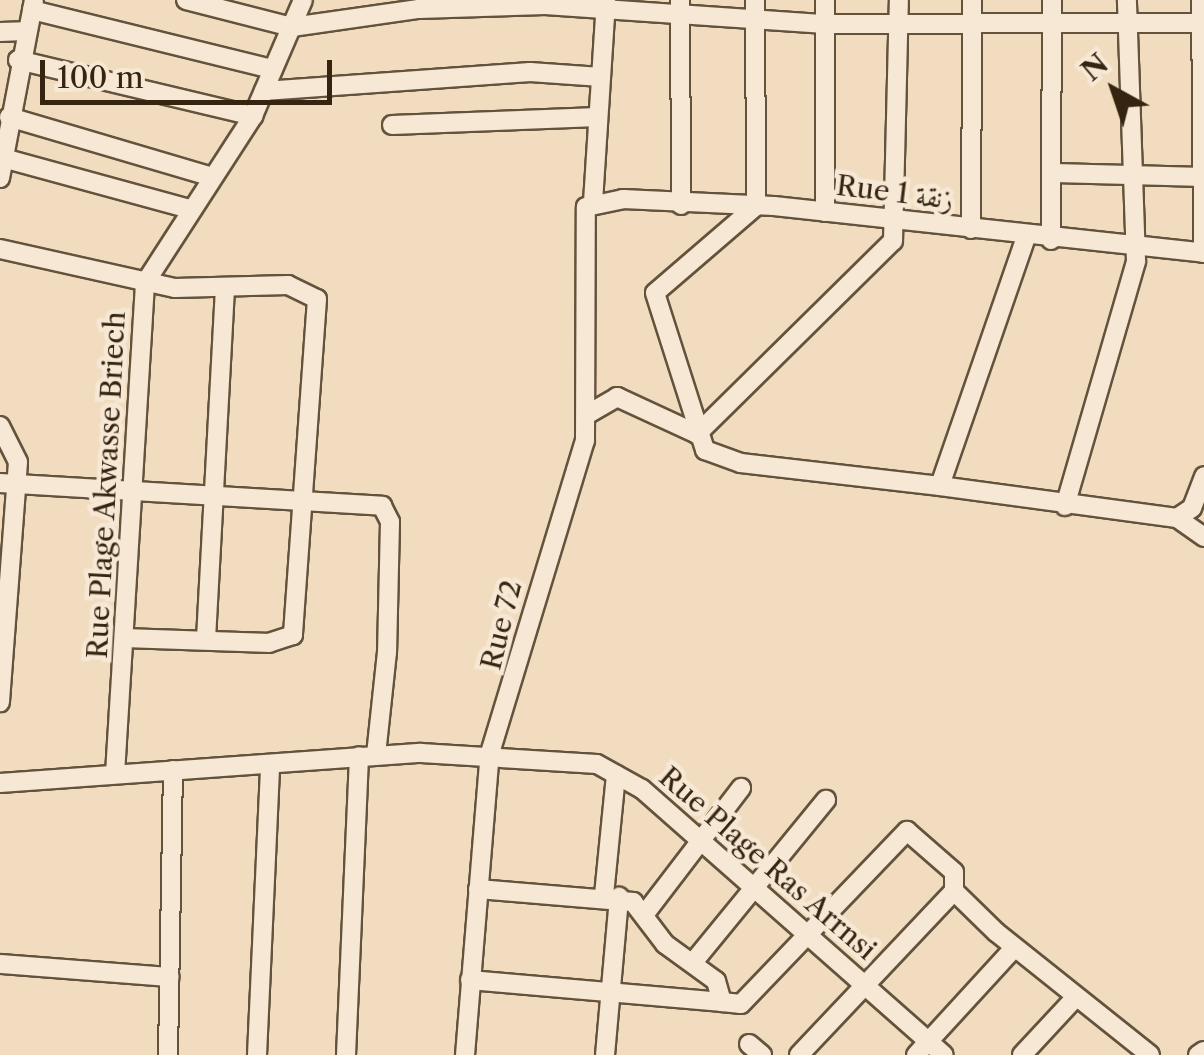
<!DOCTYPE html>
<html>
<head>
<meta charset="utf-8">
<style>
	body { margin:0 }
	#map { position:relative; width:1204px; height:1055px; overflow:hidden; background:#f1dcbf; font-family:"Libre Caslon Text",Amiri,serif }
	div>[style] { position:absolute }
	.roads { filter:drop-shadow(2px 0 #64533c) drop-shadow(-2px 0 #64533c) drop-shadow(0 2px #64533c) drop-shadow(0 -2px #64533c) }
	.street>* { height:18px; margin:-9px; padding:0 9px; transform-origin:9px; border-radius:9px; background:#f6e8d5 }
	span { translate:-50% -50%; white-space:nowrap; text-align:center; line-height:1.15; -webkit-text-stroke:9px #f6e8d5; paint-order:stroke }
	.street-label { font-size:28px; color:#352510 }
	.north { position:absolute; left:1064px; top:40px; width:100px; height:100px; -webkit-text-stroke:8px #f6e8d5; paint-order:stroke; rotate:320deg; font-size:28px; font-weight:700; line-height:40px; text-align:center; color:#352510 }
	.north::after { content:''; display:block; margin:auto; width:35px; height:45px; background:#352510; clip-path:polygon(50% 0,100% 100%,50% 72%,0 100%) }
	.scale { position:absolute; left:40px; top:60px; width:292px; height:45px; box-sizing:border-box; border:5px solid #352510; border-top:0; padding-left:12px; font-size:30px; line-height:35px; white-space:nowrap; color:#352510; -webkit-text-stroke:8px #f6e8d5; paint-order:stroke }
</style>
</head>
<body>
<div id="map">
	<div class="roads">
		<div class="street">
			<i style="left:186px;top:0;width:109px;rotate:14.3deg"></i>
			<i style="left:292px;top:27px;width:128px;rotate:-8.1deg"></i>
			<i style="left:419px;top:9px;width:126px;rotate:-1.8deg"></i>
			<i style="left:545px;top:5px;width:281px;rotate:3.9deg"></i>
			<i style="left:825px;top:24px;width:379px;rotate:-0.2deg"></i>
			<i style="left:680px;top:0;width:205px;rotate:89.7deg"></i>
			<i style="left:755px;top:0;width:206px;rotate:89.7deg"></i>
			<i style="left:1201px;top:0;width:253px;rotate:89.5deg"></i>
			<i style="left:32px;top:10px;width:248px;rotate:13.8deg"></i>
			<i style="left:0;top:32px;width:25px;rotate:-2deg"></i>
			<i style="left:18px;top:60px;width:242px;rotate:13.4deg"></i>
			<i style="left:264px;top:91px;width:267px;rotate:-4.1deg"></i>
			<i style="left:530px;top:72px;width:71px;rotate:4deg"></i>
			<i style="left:9px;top:117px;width:209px;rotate:16.4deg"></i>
			<i style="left:392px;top:125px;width:206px;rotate:-2.2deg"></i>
			<i style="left:3px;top:158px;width:194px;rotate:15.3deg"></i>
			<i style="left:1054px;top:173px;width:150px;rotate:1.5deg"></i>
			<i style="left:0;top:178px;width:181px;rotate:-79.2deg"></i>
			<i style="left:593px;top:202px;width:202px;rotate:-86.3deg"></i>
			<i style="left:756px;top:206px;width:133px;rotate:139.3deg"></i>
			<i style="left:655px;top:293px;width:165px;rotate:72.3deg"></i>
			<i style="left:705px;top:450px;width:38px;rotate:20deg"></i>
			<i style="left:741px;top:463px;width:200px;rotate:6.6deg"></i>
			<i style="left:825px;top:212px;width:212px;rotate:-90deg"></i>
			<i style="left:971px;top:229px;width:229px;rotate:-89.7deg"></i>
			<i style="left:1026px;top:237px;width:263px;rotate:109.1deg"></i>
			<i style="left:940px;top:486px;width:239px;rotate:7.7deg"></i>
			<i style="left:1177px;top:518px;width:33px;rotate:35deg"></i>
			<i style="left:1051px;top:240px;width:240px;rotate:-89.8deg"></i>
			<i style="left:0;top:249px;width:179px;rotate:12.6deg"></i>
			<i style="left:175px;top:288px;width:113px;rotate:-1.5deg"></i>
			<i style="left:288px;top:285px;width:32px;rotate:26deg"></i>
			<i style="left:317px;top:299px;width:337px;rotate:94.1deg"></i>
			<i style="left:293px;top:635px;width:25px;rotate:162deg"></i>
			<i style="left:269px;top:643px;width:144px;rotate:-178deg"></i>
			<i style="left:588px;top:414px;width:34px;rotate:-30deg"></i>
			<i style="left:617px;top:397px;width:88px;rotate:24.8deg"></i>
			<i style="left:697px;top:434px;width:275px;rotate:-44.6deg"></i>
			<i style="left:893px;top:241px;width:241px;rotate:-88.6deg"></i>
			<i style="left:0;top:426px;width:40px;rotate:63.4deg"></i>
			<i style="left:18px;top:462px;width:241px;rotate:94.3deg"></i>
			<i style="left:0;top:483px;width:383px;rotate:3.4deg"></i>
			<i style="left:382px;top:506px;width:18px;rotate:63deg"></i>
			<i style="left:390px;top:522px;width:130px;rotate:91.3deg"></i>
			<i style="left:387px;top:652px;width:104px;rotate:96.1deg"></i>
			<i style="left:1065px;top:506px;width:255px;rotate:-73.8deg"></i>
			<i style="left:1136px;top:261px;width:261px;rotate:-92deg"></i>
			<i style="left:1177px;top:518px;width:18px;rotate:-34deg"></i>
			<i style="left:1192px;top:508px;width:34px;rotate:-69deg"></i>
			<i style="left:206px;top:639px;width:351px;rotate:-86.9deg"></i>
			<i style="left:115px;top:774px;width:492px;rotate:-86.5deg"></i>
			<i style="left:145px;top:283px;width:199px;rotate:-57.1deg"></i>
			<i style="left:253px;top:116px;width:126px;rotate:-66.7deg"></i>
			<i style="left:0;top:783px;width:422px;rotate:-4.1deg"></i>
			<i style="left:421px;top:753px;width:176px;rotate:3.6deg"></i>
			<i style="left:597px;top:764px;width:51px;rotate:29.1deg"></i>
			<i style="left:642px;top:789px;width:402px;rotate:41.4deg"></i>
			<i style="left:478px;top:889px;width:156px;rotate:4.8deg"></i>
			<i style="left:633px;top:902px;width:53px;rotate:52.7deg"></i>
			<i style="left:665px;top:944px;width:63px;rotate:36deg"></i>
			<i style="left:716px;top:981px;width:22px;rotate:74deg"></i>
			<i style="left:722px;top:1002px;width:19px;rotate:6deg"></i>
			<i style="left:741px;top:1004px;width:240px;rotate:-46.2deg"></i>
			<i style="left:907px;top:831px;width:62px;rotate:41.1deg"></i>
			<i style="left:954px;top:872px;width:19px;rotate:90deg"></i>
			<i style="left:954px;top:891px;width:59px;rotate:44.3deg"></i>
			<i style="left:996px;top:932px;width:197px;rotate:38.6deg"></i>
			<i style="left:604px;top:895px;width:121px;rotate:-84.3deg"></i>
			<i style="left:647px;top:911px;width:155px;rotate:-52.6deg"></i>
			<i style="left:695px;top:960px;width:207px;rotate:-50.7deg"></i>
			<i style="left:0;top:964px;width:170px;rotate:4.4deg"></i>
			<i style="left:470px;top:980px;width:253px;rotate:5deg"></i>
			<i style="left:749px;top:1044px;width:17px;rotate:40deg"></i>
			<i style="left:168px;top:1055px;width:285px;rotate:-89deg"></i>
			<i style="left:257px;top:1055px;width:291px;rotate:-87.4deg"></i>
			<i style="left:346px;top:1055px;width:299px;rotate:-87.5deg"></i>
			<i style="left:465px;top:1055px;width:303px;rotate:-85.3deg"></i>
			<i style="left:490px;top:753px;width:326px;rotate:-73.1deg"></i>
			<i style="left:585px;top:441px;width:234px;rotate:-89.8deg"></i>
			<i style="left:586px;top:207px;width:38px;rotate:-12deg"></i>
			<i style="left:623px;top:199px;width:151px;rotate:2.7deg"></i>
			<i style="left:774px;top:206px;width:433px;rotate:6.2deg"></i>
			<i style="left:605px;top:1055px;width:159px;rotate:-84.9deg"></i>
			<i style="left:799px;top:1055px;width:226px;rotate:-46.6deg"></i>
			<i style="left:916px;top:1055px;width:145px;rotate:-47.5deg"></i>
			<i style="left:1022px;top:1055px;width:76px;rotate:-47.1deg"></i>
			<i style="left:1198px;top:1055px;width:7px;rotate:-34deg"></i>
		</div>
	</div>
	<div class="street-label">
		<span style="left:895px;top:192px;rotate:7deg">Rue 1 زنقة</span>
		<span style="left:106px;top:485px;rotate:-87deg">Rue Plage Akwasse Briech</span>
		<span style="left:501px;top:625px;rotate:-76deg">Rue 72</span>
		<span style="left:768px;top:863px;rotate:41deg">Rue Plage Ras Arrnsi</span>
	</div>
	<div class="north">N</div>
	<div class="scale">100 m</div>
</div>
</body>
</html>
